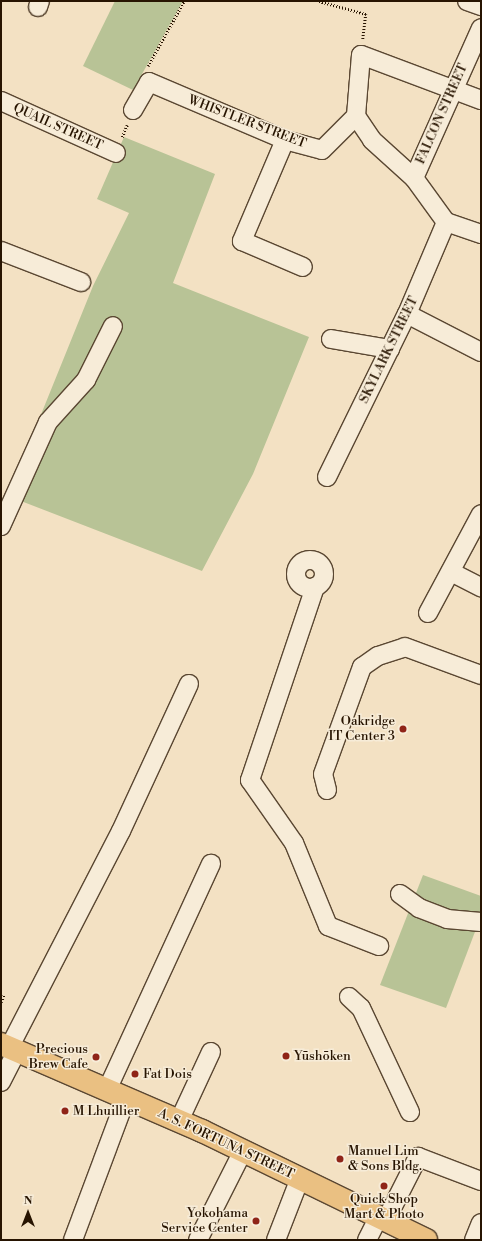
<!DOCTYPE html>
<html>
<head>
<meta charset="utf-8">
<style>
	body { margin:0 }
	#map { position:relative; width:482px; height:1241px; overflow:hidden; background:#f3e1c3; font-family:"Libre Bodoni",serif }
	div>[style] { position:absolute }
	.green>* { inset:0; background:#b8c396 }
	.path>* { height:2.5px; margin-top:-1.25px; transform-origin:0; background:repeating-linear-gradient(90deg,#271401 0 1px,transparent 0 3px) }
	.roads { filter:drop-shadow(1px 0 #5a4732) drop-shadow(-1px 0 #5a4732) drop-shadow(0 1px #5a4732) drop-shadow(0 -1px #5a4732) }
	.minor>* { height:18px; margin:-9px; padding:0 9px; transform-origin:9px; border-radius:9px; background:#f7ecd8 }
	.minor>.ring { margin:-9px; padding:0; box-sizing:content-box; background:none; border:18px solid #f7ecd8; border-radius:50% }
	.major>* { height:22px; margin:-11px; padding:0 11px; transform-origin:11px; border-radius:11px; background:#eac082 }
	.dots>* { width:11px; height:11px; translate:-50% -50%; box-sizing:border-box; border:2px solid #f7ecd8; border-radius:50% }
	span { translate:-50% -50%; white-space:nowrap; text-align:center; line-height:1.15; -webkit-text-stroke:3px #f7ecd8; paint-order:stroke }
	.street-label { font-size:13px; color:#271401 }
	.poi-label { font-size:13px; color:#271401 }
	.right { translate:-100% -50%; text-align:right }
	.left { translate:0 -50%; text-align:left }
	.frame { position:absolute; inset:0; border:2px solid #271401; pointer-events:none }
	.north { position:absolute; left:8px; top:1193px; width:40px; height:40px; -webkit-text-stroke:3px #f7ecd8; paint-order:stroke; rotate:0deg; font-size:11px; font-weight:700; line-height:16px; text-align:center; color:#271401 }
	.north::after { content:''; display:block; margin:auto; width:14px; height:18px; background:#271401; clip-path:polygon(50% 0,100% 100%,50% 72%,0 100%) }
</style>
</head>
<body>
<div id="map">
	<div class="green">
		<i style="clip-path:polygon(115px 1px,183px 1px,133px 90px,83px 66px)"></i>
		<i style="clip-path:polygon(124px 137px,215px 174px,173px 283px,309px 337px,253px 474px,202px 571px,8px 496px,93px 286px,129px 213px,97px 199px)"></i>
		<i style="clip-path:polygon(423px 875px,481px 896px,481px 916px,446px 1008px,380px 985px)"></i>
	</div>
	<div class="path">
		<i style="left:319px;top:1px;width:49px;rotate:15.5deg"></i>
		<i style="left:366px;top:14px;width:25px;rotate:97deg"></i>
		<i style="left:148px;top:66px;width:74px;rotate:-61deg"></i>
		<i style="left:122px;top:137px;width:13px;rotate:-67deg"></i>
		<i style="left:1px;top:1002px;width:8px;rotate:-67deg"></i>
	</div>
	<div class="roads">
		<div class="minor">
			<i style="left:467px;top:1px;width:15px;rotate:20deg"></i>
			<i style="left:38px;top:7px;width:6px;rotate:-72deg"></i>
			<i style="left:481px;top:100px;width:128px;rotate:-159.4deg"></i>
			<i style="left:361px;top:55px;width:61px;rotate:94.7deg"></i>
			<i style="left:356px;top:116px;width:29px;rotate:56deg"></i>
			<i style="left:372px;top:140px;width:57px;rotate:42.1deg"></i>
			<i style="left:414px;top:178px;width:54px;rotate:54deg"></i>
			<i style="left:446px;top:222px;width:37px;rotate:19deg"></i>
			<i style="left:1px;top:101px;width:126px;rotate:24.3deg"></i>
			<i style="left:133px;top:110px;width:32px;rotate:-60deg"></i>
			<i style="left:149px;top:82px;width:148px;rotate:23.1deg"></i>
			<i style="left:285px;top:140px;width:38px;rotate:15deg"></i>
			<i style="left:322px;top:150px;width:48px;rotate:-45deg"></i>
			<i style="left:285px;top:140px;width:110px;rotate:113.1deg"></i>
			<i style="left:242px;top:241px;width:66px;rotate:23.1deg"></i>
			<i style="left:414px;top:178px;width:164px;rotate:-65.9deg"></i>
			<i style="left:1px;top:251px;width:86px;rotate:21.2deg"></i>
			<i style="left:407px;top:314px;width:83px;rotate:27.2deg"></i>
			<i style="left:331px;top:339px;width:60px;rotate:9.6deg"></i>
			<i style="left:327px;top:477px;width:182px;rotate:-63.9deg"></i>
			<i style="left:407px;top:314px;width:100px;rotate:-67deg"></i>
			<i style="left:1px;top:526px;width:114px;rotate:-65.7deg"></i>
			<i style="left:48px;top:422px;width:57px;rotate:-47.9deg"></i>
			<i style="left:86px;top:380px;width:60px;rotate:-63.4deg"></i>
			<i class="ring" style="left:296px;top:560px;width:10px;height:10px"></i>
			<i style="left:451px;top:572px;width:34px;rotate:27deg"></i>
			<i style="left:315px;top:587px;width:204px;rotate:108.6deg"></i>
			<i style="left:250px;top:780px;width:77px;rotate:55.1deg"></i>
			<i style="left:294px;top:843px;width:90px;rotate:67.7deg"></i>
			<i style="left:328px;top:926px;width:55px;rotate:21.4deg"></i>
			<i style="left:428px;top:613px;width:112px;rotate:-61.8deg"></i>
			<i style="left:327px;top:790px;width:16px;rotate:-104deg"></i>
			<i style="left:323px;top:774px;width:114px;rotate:-70deg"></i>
			<i style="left:362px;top:667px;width:19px;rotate:-35deg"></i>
			<i style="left:378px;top:656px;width:28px;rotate:-18deg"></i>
			<i style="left:405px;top:647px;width:81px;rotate:20.2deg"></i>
			<i style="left:400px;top:894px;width:24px;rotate:36deg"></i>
			<i style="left:419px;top:908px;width:30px;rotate:21deg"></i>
			<i style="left:447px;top:919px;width:34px;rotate:5deg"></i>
			<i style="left:349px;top:997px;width:16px;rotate:43deg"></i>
			<i style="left:361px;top:1008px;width:115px;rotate:64.8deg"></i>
			<i style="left:9px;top:1048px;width:244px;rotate:-62.7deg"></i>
			<i style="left:121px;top:831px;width:162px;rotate:-65.2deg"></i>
			<i style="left:1px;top:1082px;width:35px;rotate:-63deg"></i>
			<i style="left:107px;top:1090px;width:249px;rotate:-65.3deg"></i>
			<i style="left:179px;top:1121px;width:76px;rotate:-65.1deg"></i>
			<i style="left:386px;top:1220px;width:71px;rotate:-63.1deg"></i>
			<i style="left:418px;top:1157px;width:67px;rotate:20.9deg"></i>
			<i style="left:73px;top:1240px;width:152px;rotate:-69.5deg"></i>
			<i style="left:198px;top:1240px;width:100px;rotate:-63.2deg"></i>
			<i style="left:276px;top:1240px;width:66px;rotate:-68.8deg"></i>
			<i style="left:367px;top:1240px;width:27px;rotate:-63deg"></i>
			<i style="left:474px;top:1240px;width:18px;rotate:-68deg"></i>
		</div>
		<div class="major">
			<i style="left:1px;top:1044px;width:219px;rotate:23.4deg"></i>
			<i style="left:202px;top:1131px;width:249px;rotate:25.9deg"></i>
		</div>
	</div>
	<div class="dots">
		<i style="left:403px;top:729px;background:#8f2418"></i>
		<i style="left:286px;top:1056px;background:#8f2418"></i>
		<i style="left:96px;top:1057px;background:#8f2418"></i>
		<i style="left:135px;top:1074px;background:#8f2418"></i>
		<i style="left:65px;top:1111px;background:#8f2418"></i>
		<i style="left:340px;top:1159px;background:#8f2418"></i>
		<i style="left:384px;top:1186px;background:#8f2418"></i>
		<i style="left:256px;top:1221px;background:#8f2418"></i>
	</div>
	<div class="street-label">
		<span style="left:442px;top:114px;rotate:-66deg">FALCON STREET</span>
		<span style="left:247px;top:122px;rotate:21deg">WHISTLER STREET</span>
		<span style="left:58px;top:127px;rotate:24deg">QUAIL STREET</span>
		<span style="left:389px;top:350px;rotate:-64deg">SKYLARK STREET</span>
		<span style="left:226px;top:1144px;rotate:25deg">A. S. FORTUNA STREET</span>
	</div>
	<div class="poi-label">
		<span class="right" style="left:395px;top:729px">Oakridge<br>IT Center 3</span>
		<span class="right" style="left:88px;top:1057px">Precious<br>Brew Cafe</span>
		<span class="left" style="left:294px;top:1056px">Yūshōken</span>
		<span class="left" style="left:143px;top:1074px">Fat Dois</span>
		<span class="left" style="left:73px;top:1111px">M Lhuillier</span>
		<span class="left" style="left:348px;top:1159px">Manuel Lim<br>&amp; Sons Bldg.</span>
		<span style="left:384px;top:1207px">Quick Shop<br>Mart &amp; Photo</span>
		<span class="right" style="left:248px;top:1221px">Yokohama<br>Service Center</span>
	</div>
	<div class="frame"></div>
	<div class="north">N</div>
</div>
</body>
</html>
